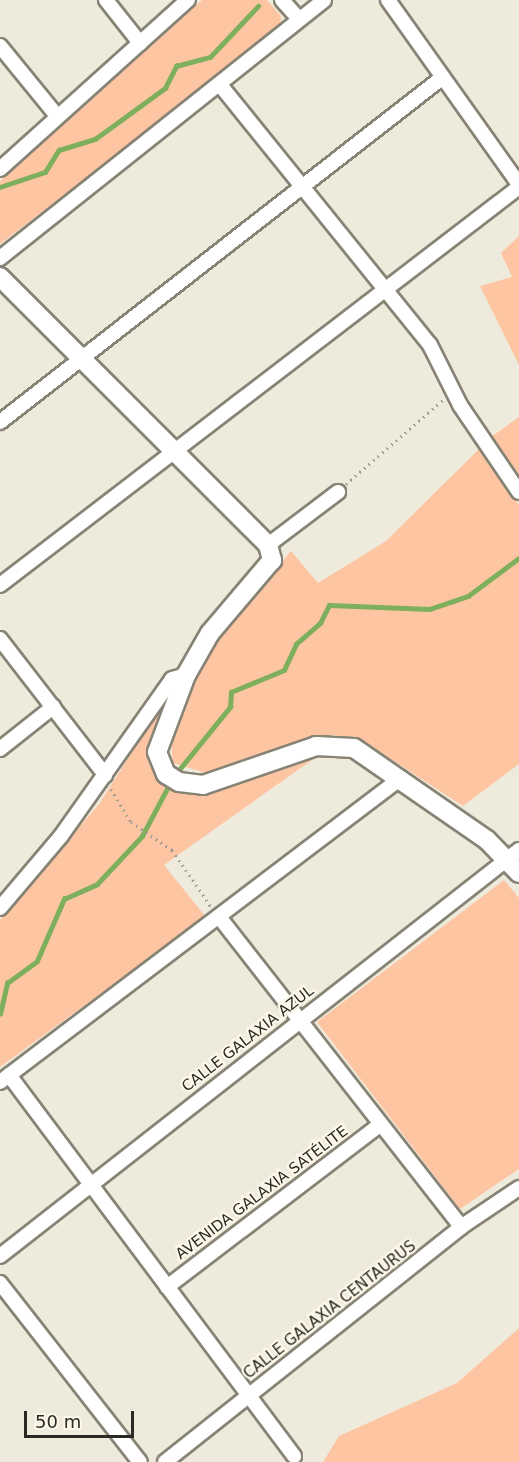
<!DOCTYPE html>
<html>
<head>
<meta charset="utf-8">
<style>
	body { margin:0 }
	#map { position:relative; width:519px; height:1462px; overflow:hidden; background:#efebdc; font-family:"DejaVu Sans",sans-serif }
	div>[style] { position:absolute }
	.green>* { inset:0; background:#fec5a3 }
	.stream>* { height:4.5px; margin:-2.25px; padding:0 2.25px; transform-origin:2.25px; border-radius:2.25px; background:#7eaf5d }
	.path>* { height:3px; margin-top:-1.5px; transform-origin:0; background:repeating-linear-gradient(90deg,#9d9a8f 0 1.5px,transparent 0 6px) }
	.roads { filter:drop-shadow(2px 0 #878375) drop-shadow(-2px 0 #878375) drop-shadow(0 2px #878375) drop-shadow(0 -2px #878375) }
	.minor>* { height:14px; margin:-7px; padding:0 7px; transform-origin:7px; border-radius:7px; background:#fff }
	.tertiary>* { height:18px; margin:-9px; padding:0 9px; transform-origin:9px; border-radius:9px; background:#fff }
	span { translate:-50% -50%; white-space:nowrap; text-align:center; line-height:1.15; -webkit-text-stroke:4.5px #fdf8e9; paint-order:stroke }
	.street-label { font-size:15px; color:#2a2923 }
	.scale { position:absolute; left:24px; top:1411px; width:110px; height:27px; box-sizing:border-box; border:3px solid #2a2923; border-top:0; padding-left:8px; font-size:18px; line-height:21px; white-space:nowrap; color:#2a2923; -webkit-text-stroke:4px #fdf8e9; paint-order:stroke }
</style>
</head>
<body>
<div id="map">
	<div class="green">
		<i style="clip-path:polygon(202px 0,267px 0,281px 16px,280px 30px,0 244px,0 181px)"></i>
		<i style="clip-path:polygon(519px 236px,519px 365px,480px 286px,512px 277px,501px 253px)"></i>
		<i style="clip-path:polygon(519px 417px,519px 477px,491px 437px)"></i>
		<i style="clip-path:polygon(479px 449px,519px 505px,519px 764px,463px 806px,357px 737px,328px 735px,212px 775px,173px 763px,170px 735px,200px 658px,291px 551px,318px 583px,386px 541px)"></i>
		<i style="clip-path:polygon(170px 693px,150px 750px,150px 767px,179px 793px,241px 783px,316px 757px,164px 865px,206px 917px,0 1067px,0 920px,99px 804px)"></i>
		<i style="clip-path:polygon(504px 880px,519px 898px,519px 1169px,460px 1209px,317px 1022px)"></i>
		<i style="clip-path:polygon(519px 1328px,519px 1462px,323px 1462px,339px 1436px,457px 1383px)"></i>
	</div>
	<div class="stream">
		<i style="left:0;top:187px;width:47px;rotate:-18.4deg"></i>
		<i style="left:45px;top:172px;width:26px;rotate:-58deg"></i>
		<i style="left:59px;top:150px;width:38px;rotate:-17deg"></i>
		<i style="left:95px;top:139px;width:87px;rotate:-36.1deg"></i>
		<i style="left:165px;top:88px;width:25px;rotate:-63deg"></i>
		<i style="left:176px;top:66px;width:35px;rotate:-15deg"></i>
		<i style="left:210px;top:57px;width:70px;rotate:-46.7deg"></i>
		<i style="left:174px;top:776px;width:89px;rotate:-50.9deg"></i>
		<i style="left:230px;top:707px;width:15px;rotate:-86deg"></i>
		<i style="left:231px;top:692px;width:57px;rotate:-22.5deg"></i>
		<i style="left:284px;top:670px;width:29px;rotate:-65deg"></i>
		<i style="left:296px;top:644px;width:32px;rotate:-41deg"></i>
		<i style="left:320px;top:623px;width:20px;rotate:-63deg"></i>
		<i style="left:329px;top:605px;width:101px;rotate:2.3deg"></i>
		<i style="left:430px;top:609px;width:40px;rotate:-18.9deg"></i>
		<i style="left:468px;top:596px;width:64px;rotate:-36.7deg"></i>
		<i style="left:0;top:1014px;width:32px;rotate:-77deg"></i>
		<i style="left:7px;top:983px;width:37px;rotate:-36deg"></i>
		<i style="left:37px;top:961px;width:68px;rotate:-66.5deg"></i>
		<i style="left:64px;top:899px;width:36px;rotate:-24deg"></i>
		<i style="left:97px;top:884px;width:66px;rotate:-46.8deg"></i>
		<i style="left:142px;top:836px;width:60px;rotate:-62.2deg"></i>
	</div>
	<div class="path">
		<i style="left:346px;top:484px;width:128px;rotate:-40.9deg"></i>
		<i style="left:111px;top:789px;width:39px;rotate:59deg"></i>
		<i style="left:131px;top:822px;width:50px;rotate:34.3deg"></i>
		<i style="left:172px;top:850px;width:69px;rotate:55.6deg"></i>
	</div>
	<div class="roads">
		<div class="minor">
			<i style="left:106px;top:0;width:55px;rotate:51.7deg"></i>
			<i style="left:282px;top:0;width:25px;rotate:48deg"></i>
			<i style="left:388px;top:0;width:226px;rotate:54.6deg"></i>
			<i style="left:0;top:46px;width:90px;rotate:50.8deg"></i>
			<i style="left:221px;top:86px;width:333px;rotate:51.1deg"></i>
			<i style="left:430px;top:345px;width:67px;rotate:63.4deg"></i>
			<i style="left:460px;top:405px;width:105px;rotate:55.9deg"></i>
			<i style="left:0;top:169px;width:253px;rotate:-42deg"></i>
			<i style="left:0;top:258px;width:414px;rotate:-38.5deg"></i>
			<i style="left:0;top:422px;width:561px;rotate:-37.91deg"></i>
			<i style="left:268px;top:545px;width:88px;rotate:-37.1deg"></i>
			<i style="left:0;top:585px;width:654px;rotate:-37.48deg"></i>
			<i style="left:0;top:639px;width:172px;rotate:52.3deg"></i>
			<i style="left:0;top:749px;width:68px;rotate:-38.4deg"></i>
			<i style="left:0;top:908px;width:94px;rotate:-49.7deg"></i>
			<i style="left:61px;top:836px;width:192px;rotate:-54.7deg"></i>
			<i style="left:172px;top:679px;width:15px;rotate:-16deg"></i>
			<i style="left:220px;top:918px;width:392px;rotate:52deg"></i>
			<i style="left:9px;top:1075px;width:476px;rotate:53.2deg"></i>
			<i style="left:0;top:1082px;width:503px;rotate:-37.17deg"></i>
			<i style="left:0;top:1256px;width:659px;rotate:-38.04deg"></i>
			<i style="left:0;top:1283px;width:227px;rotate:52deg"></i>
			<i style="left:167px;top:1287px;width:265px;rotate:-37.3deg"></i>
			<i style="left:165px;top:1462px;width:378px;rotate:-38.4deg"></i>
			<i style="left:461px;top:1227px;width:70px;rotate:-33.9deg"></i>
		</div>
		<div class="tertiary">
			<i style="left:0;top:277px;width:379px;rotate:45deg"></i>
			<i style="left:268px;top:545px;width:16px;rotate:75deg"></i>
			<i style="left:272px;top:560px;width:96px;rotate:130.3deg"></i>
			<i style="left:210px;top:633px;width:48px;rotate:119.7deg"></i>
			<i style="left:186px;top:675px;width:82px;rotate:110.6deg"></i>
			<i style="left:157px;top:752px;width:24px;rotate:68deg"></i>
			<i style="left:166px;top:774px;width:15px;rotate:32deg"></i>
			<i style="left:179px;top:782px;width:24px;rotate:7deg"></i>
			<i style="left:203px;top:785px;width:120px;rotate:-19deg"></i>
			<i style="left:316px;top:746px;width:38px;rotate:3deg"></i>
			<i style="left:354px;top:748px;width:162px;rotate:34.7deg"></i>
			<i style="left:487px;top:840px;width:46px;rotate:45.9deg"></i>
		</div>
	</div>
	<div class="street-label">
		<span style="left:248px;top:1039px;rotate:-38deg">CALLE GALAXIA AZUL</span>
		<span style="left:262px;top:1193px;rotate:-37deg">AVENIDA GALAXIA SATÉLITE</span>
		<span style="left:330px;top:1310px;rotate:-38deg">CALLE GALAXIA CENTAURUS</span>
	</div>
	<div class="scale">50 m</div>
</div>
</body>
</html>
